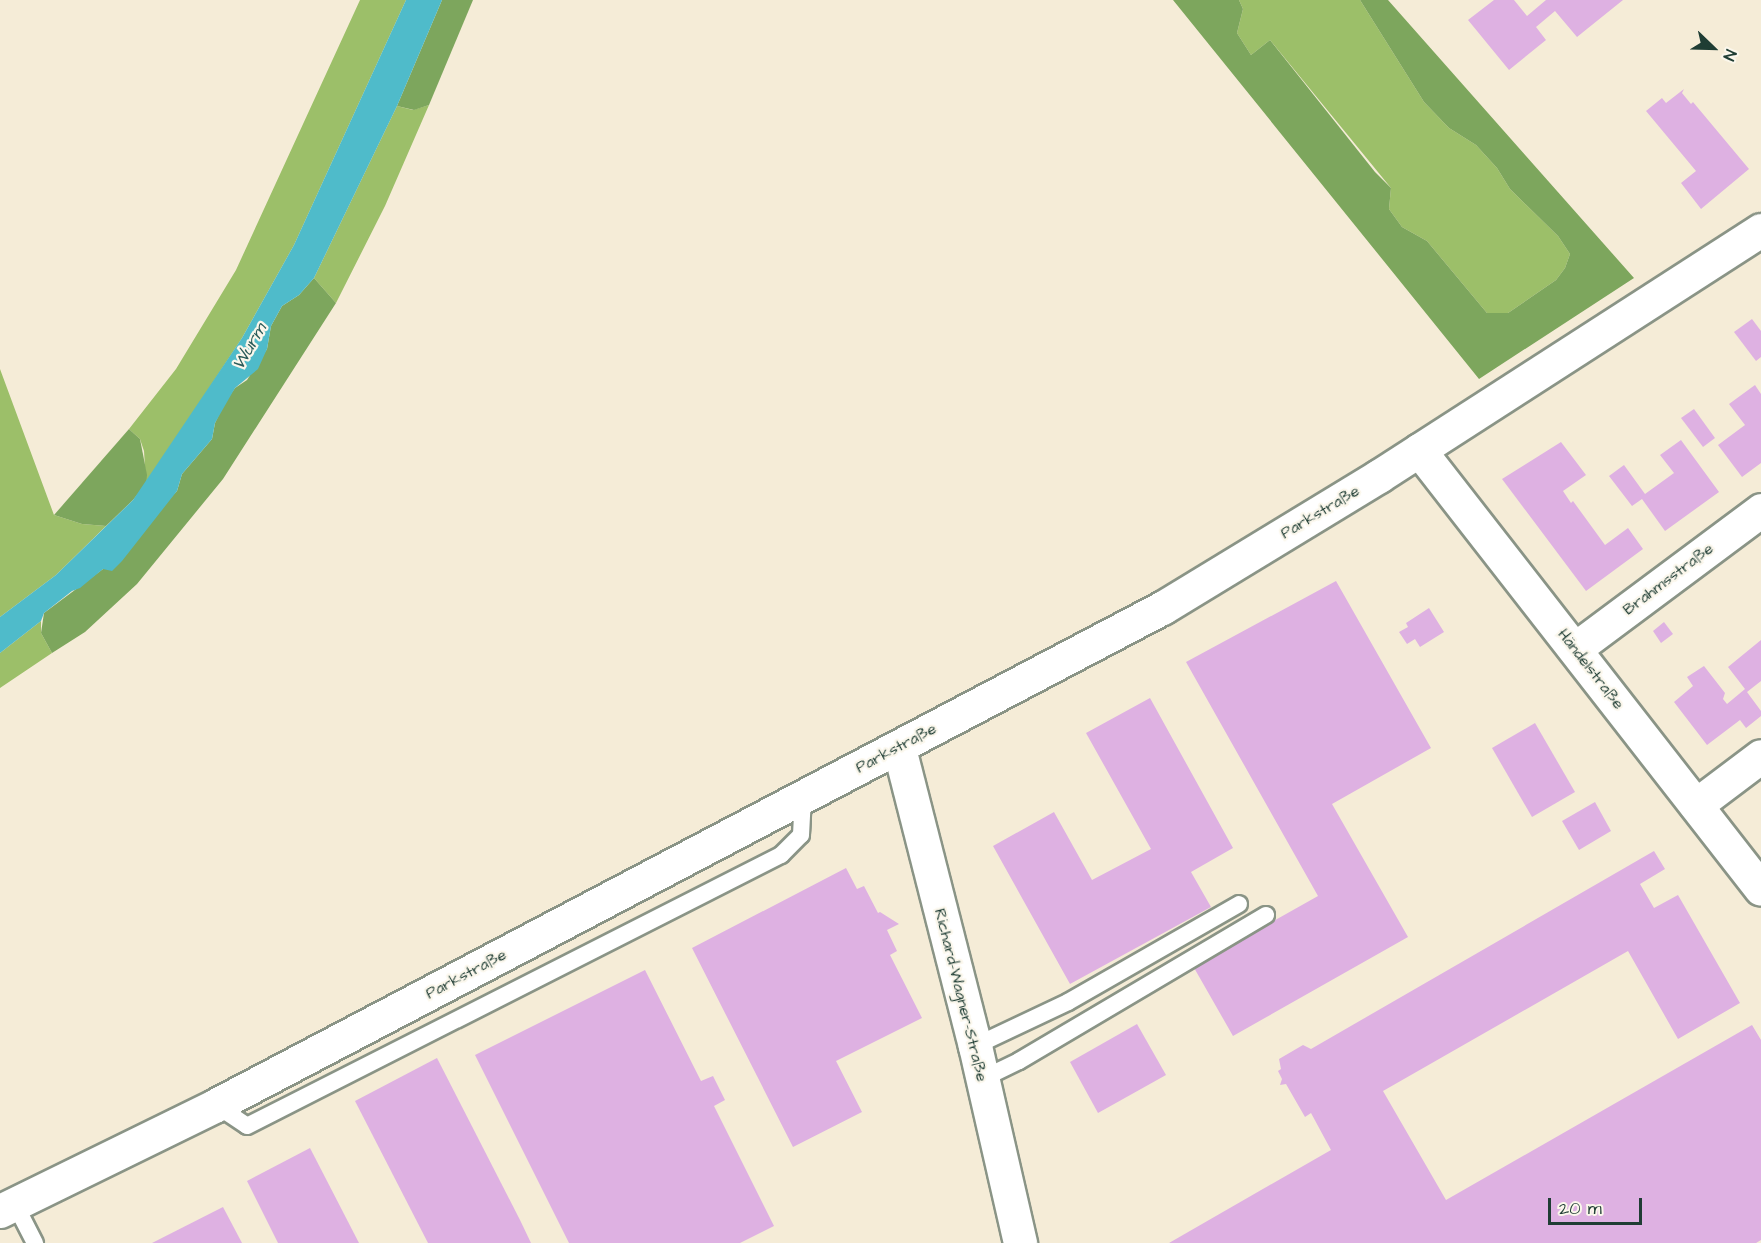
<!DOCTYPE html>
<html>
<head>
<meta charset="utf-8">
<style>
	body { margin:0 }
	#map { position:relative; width:1761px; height:1243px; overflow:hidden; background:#f5ecd7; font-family:"Architects Daughter",sans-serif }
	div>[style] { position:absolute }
	.green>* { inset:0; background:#9cbf69 }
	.forest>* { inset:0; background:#7da65d }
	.water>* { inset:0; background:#4fbbca }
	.building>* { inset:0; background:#deb1e2 }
	.roads { filter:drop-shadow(2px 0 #8a9486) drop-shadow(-2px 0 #8a9486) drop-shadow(0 2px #8a9486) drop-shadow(0 -2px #8a9486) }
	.service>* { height:16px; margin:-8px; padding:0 8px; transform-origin:8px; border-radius:8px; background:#fff }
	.minor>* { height:33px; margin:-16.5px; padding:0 16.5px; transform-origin:16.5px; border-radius:16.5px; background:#fff }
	span { translate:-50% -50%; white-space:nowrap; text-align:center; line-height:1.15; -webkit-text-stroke:4.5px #fbf7ec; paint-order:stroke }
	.street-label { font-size:16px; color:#1f3d34 }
	.water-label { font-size:18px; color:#2b5c5a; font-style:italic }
	.north { position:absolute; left:1683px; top:18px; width:60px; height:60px; -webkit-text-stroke:4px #fbf7ec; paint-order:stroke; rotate:113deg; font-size:16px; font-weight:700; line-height:24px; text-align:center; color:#1f3d34 }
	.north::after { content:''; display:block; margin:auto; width:21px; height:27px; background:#1f3d34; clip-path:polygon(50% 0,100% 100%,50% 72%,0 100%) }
	.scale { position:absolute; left:1548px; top:1198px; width:94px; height:27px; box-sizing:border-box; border:3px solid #1f3d34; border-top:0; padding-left:8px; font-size:18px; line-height:21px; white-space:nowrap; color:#1f3d34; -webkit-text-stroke:4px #fbf7ec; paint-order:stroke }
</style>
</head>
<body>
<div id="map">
	<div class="green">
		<i style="clip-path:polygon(360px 0,406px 0,294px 245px,242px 338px,146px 484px,144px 451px,140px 439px,129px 429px,176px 369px,236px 270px)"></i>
		<i style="clip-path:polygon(1239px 0,1360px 0,1424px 102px,1449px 128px,1476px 145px,1497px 168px,1510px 189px,1558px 236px,1570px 254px,1565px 268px,1556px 280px,1508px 313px,1487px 313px,1427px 241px,1402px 227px,1389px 209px,1391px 188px,1270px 40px,1251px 55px,1237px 33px,1243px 9px)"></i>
		<i style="clip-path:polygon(429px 105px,385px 206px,336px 303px,314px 278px,397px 106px,413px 110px)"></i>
		<i style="clip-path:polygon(0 369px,54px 515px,82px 524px,106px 526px,56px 575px,0 617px)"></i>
		<i style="clip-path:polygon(41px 621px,41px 633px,52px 653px,0 688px,0 653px)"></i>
	</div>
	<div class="forest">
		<i style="clip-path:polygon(442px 0,473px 0,429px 105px,414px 110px,397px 106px)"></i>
		<i style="clip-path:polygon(1173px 0,1239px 0,1243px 9px,1237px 33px,1251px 55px,1270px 40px,1375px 172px,1391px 188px,1389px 209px,1402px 227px,1427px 241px,1487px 313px,1508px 313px,1556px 280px,1565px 268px,1570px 254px,1558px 236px,1510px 189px,1497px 168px,1476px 145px,1449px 128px,1424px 102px,1360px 0,1388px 0,1634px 278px,1479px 379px)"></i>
		<i style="clip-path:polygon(314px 278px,336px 303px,223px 479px,137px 584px,85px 632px,52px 653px,41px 633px,44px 613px,103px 569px,177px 491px,182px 474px,212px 439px,215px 423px,225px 402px,235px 388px,247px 380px,267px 349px,271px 326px,282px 306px,299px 295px)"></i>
		<i style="clip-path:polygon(129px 429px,140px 439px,147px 475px,146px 484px,133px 500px,106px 526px,82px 524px,54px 515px)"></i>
	</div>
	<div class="water">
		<i style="clip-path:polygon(406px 0,442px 0,397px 106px,314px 278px,299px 295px,282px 306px,271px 326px,267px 349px,258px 369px,235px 388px,215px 423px,212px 439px,182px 474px,177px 491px,122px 561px,112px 571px,103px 569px,80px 588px,72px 591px,44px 613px,41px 621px,0 653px,0 617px,56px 575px,133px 500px,242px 338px,294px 245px)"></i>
	</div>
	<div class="building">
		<i style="clip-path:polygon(1494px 0,1514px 0,1527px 16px,1546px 0,1623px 0,1577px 37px,1555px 11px,1536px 27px,1546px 40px,1509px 70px,1468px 20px)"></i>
		<i style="clip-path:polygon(1684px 89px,1682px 93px,1691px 104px,1693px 102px,1749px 169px,1701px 209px,1681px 183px,1696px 171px,1646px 111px,1662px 98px,1666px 103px)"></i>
		<i style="clip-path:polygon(1752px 319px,1761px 331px,1761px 357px,1756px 361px,1734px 332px)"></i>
		<i style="clip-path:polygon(1755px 385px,1761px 394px,1761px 463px,1742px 477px,1718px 445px,1745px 425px,1729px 404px)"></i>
		<i style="clip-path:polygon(1694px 409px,1715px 438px,1703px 447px,1681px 418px)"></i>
		<i style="clip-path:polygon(1681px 440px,1719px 492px,1665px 531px,1642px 499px,1632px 506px,1609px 476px,1624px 465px,1645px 494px,1674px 473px,1660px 455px)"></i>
		<i style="clip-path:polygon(1561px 442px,1586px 475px,1563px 491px,1571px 503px,1573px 501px,1605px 545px,1628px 528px,1643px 549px,1586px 591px,1502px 479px)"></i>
		<i style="clip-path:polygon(1336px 581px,1431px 748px,1332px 804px,1408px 937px,1233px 1036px,1193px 966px,1318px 896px,1186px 662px)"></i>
		<i style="clip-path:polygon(1429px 608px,1444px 632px,1420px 647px,1415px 639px,1407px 644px,1399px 632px,1408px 627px,1406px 623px)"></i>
		<i style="clip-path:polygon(1664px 622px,1673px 634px,1661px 643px,1653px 631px)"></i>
		<i style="clip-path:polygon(1761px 640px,1761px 681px,1747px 692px,1761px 711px,1761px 716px,1746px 728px,1740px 720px,1707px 745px,1674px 702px,1693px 686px,1687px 677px,1704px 666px,1725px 693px,1723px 699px,1727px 704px,1745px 689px,1728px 667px)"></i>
		<i style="clip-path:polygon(1150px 698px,1233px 848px,1191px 872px,1211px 907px,1070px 984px,993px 846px,1054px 812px,1092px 880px,1151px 849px,1086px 733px)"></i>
		<i style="clip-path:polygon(1535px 723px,1575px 792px,1532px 817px,1492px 748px)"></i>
		<i style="clip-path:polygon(1595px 802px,1611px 831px,1579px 850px,1562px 821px)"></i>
		<i style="clip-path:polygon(1654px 851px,1665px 869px,1640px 884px,1654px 908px,1678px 895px,1740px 1003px,1678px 1039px,1628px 951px,1383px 1091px,1446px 1200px,1752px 1025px,1761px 1040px,1761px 1240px,1756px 1243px,1169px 1243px,1331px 1150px,1311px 1113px,1305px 1117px,1286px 1084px,1280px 1085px,1282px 1079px,1278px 1071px,1281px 1069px,1279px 1059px,1303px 1045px,1311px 1049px)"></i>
		<i style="clip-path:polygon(846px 868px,857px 889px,864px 886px,878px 913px,880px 912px,899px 924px,887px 930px,897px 951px,890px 955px,922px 1018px,836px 1061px,862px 1112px,793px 1147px,692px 948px)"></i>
		<i style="clip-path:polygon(645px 970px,701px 1081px,713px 1076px,725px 1100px,714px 1106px,774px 1226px,740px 1243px,569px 1243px,475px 1055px)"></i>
		<i style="clip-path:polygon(1137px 1024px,1166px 1075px,1098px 1113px,1070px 1062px)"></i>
		<i style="clip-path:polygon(437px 1058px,520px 1220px,531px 1243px,428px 1243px,355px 1101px)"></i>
		<i style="clip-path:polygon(310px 1148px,359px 1243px,278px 1243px,247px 1181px)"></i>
		<i style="clip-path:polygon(223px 1207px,242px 1243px,152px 1243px)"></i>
	</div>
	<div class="roads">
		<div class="service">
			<i style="left:975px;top:1046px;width:103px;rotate:-25.3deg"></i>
			<i style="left:1068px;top:1002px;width:197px;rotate:-29.8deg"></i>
			<i style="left:982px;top:1079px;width:41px;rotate:-25.9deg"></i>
			<i style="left:1019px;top:1061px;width:287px;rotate:-30.6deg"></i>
			<i style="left:216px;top:1105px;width:37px;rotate:34deg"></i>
			<i style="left:247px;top:1126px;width:599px;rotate:-26.91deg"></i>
			<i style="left:781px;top:855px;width:28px;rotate:-45deg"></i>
			<i style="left:801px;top:835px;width:38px;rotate:-87deg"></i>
			<i style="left:15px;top:1204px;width:44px;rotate:62.9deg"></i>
		</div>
		<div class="minor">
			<i style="left:1419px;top:450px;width:556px;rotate:52.08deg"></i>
			<i style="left:1576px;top:648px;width:231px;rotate:-36.7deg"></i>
			<i style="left:899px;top:748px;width:308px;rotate:75.7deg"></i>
			<i style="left:975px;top:1046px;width:202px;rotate:77.1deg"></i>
			<i style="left:1696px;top:805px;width:81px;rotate:-37deg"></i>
			<i style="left:0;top:1211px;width:241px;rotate:-26.1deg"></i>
			<i style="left:216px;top:1105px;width:1069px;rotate:-27.72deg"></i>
			<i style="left:1162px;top:608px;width:254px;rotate:-31.3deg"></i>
			<i style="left:1379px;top:476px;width:454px;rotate:-32.8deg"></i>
		</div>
	</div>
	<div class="street-label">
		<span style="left:1320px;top:512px;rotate:-31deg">Parkstraße</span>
		<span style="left:1668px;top:579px;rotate:-37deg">Brahmsstraße</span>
		<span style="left:1591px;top:669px;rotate:52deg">Händelstraße</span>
		<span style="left:896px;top:748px;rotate:-28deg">Parkstraße</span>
		<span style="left:466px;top:974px;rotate:-28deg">Parkstraße</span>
		<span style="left:961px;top:995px;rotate:76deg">Richard-Wagner-Straße</span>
	</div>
	<div class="water-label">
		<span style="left:250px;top:347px;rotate:-60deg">Wurm</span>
	</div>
	<div class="north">N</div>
	<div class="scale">20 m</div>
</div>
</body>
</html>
